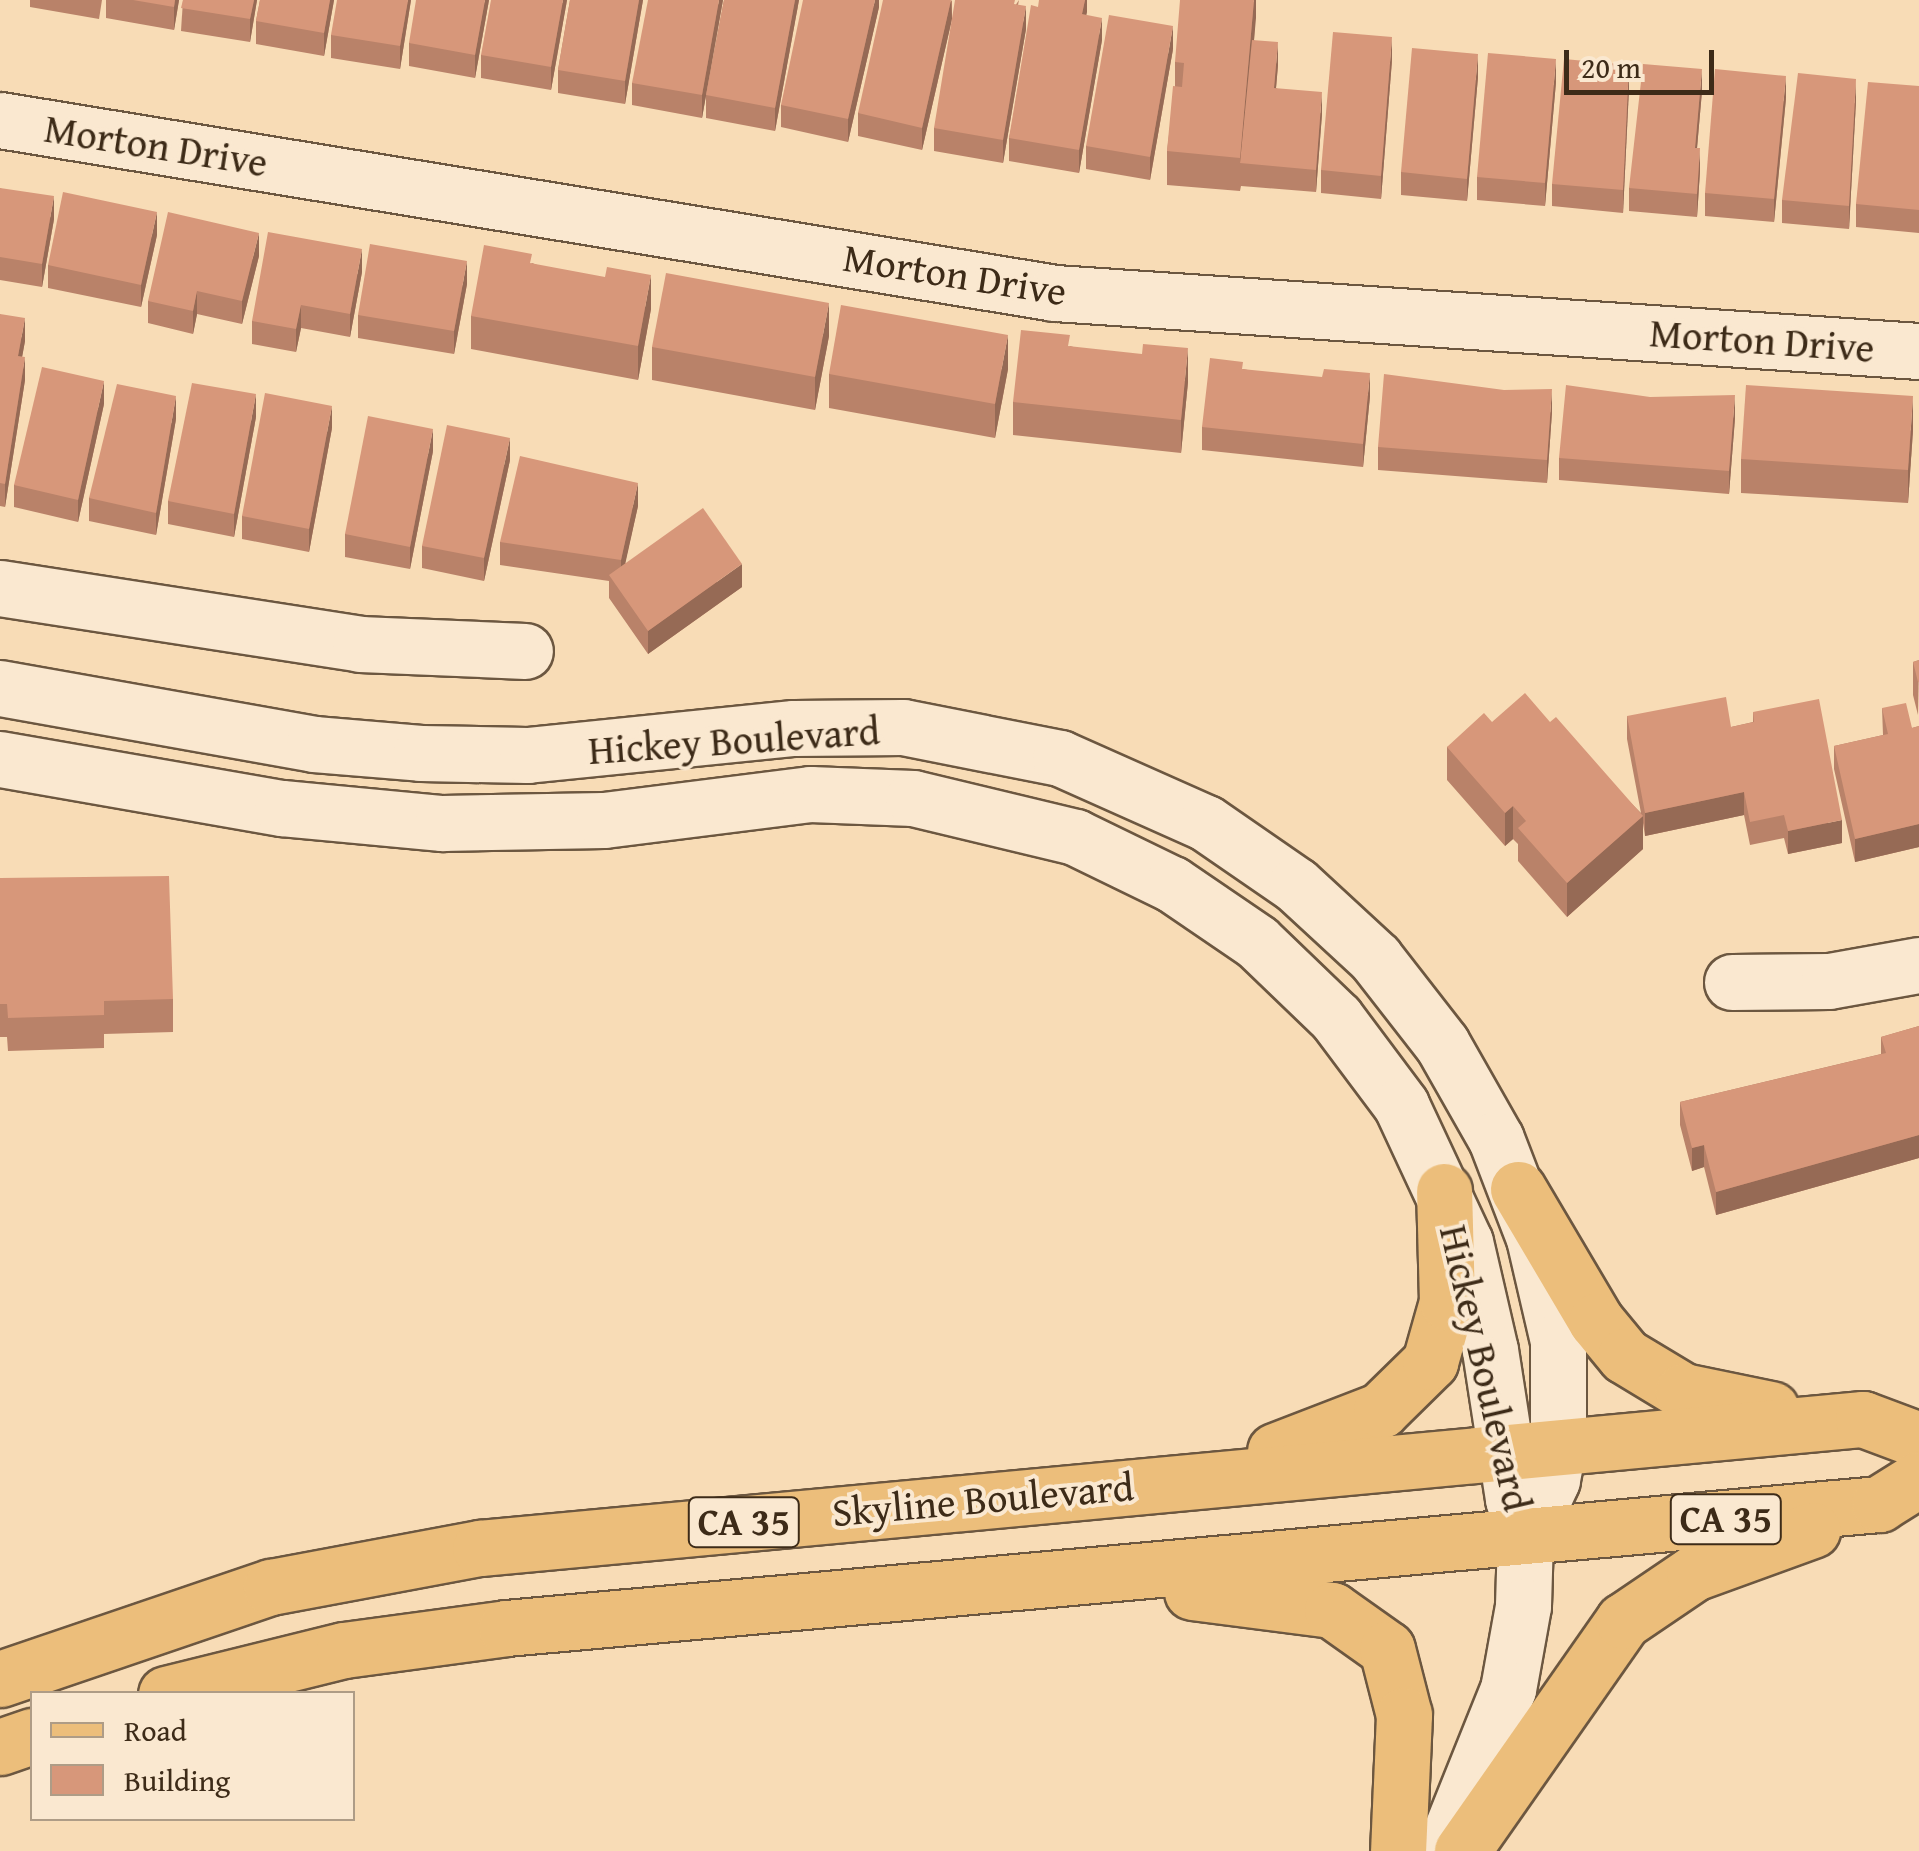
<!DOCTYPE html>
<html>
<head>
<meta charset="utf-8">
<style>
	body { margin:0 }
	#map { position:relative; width:1919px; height:1851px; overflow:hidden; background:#f8dcb6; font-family:"Gentium Book Plus",serif }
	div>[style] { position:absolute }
	.roads { filter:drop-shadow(2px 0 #6c5740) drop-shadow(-2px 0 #6c5740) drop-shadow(0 2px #6c5740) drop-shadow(0 -2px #6c5740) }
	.street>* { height:55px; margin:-27.5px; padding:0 27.5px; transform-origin:27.5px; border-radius:27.5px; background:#fae8d0 }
	.secondary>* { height:55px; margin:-27.5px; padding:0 27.5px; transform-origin:27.5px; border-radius:27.5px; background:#fae8d0 }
	.primary>* { height:55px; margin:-27.5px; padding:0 27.5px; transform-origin:27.5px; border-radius:27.5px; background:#ecbe7b }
	.wall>* { inset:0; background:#b98269 }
	.shaded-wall>* { inset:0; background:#966a55 }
	.building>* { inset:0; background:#d7977a }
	span { translate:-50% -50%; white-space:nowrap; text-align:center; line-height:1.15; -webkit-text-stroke:8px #fae8d0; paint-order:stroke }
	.shield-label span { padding:2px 8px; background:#fae8d0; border:2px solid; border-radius:8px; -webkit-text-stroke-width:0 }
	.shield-label { font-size:38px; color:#3d2b18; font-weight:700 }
	.street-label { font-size:40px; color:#3d2b18 }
	.legend { position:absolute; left:30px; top:1691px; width:325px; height:130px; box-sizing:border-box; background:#fae8d0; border:2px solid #ae9c86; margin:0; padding:12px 18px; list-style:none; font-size:30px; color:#3d2b18 }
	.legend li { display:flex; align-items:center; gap:20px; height:50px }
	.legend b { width:50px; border:2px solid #ae9c86 }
	.scale { position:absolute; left:1564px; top:50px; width:150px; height:45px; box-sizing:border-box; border:5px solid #3d2b18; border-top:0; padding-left:12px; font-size:30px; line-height:35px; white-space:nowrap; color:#3d2b18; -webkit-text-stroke:8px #fae8d0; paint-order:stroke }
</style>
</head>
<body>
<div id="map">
	<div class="roads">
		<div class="street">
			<i style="left:0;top:120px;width:1069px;rotate:9.31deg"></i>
			<i style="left:1055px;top:293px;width:866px;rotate:3.84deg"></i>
			<i style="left:0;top:588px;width:364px;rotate:8.8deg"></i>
			<i style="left:360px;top:644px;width:165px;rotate:2.4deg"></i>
			<i style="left:1732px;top:982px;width:97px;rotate:-0.6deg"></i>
			<i style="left:1829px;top:981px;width:91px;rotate:-10.1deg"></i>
		</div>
		<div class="secondary">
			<i style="left:0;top:688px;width:319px;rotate:10.1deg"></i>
			<i style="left:314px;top:744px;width:107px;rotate:4.8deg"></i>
			<i style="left:421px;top:753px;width:106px;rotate:1.1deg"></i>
			<i style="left:527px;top:755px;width:268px;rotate:-5.8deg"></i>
			<i style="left:794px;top:728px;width:109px;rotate:-0.5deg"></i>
			<i style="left:903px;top:727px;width:160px;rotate:11.2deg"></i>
			<i style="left:1060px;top:758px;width:160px;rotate:24deg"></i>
			<i style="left:1206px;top:823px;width:109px;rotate:34.6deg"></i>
			<i style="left:1296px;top:885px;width:108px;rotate:42.7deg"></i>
			<i style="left:1375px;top:958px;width:109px;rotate:52.1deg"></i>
			<i style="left:1442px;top:1044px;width:109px;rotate:60.4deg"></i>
			<i style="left:1496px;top:1139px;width:106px;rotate:69deg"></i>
			<i style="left:1534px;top:1238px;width:106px;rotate:76.9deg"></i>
			<i style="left:1558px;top:1341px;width:107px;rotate:90deg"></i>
			<i style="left:1558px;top:1448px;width:33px;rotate:101deg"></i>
			<i style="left:1552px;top:1480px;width:64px;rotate:115deg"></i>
			<i style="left:0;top:759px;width:286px;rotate:9.9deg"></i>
			<i style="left:282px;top:808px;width:161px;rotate:5.4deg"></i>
			<i style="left:442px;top:823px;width:162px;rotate:-1.1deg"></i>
			<i style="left:604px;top:820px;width:208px;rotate:-7.2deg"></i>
			<i style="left:810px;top:794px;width:103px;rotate:2.2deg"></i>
			<i style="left:913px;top:798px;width:167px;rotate:13.5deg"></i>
			<i style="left:1075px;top:837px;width:108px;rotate:25.9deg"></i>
			<i style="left:1172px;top:884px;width:103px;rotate:34.3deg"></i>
			<i style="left:1257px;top:942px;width:110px;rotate:43.9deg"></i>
			<i style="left:1336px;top:1018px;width:109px;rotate:53.2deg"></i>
			<i style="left:1401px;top:1105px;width:151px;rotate:65deg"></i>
			<i style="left:1465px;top:1242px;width:111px;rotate:77deg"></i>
			<i style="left:1490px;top:1350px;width:151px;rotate:81.2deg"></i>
			<i style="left:1513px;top:1499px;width:41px;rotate:72.9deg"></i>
			<i style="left:1525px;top:1538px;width:68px;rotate:91.7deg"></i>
			<i style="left:1523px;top:1606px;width:84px;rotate:100.2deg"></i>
			<i style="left:1508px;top:1689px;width:175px;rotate:111.9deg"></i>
		</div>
		<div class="primary">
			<i style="left:1518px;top:1189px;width:153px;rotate:59.4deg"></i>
			<i style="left:1596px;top:1321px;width:45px;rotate:50.4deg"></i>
			<i style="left:1625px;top:1356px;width:68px;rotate:31.1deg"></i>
			<i style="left:1683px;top:1391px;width:90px;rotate:11.6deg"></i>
			<i style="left:1275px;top:1451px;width:114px;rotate:-21.1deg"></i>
			<i style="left:1381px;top:1410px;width:69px;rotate:-44.4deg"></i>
			<i style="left:1430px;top:1362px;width:62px;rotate:-74.2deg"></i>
			<i style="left:1447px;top:1302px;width:111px;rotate:-91.5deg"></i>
			<i style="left:1192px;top:1592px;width:141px;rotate:7.3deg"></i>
			<i style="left:1332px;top:1610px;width:67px;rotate:35.3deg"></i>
			<i style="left:1387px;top:1649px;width:68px;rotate:75.6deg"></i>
			<i style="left:1404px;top:1715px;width:136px;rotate:92.5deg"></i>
			<i style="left:0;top:1679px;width:286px;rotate:-18.8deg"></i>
			<i style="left:271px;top:1587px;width:213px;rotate:-10.6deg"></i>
			<i style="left:480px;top:1548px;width:1389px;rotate:-5.33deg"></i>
			<i style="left:1863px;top:1419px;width:60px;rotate:20.6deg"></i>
			<i style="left:166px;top:1694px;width:183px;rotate:-13.9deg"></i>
			<i style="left:344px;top:1650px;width:163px;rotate:-7.7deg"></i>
			<i style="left:506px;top:1628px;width:1379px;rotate:-5.16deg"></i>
			<i style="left:1879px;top:1504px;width:47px;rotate:-32deg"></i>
			<i style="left:0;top:1747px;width:34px;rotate:-19deg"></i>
			<i style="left:1462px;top:1851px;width:281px;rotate:-55deg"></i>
			<i style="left:1623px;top:1621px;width:86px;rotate:-34.1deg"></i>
			<i style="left:1694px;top:1573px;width:126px;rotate:-20deg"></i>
		</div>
	</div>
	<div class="wall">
		<i style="clip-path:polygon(30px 0,102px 0,99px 19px,30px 7px)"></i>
		<i style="clip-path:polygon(106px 0,179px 0,174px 30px,106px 18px)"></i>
		<i style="clip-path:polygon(183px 0,257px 0,250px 42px,181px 31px)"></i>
		<i style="clip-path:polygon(260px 0,334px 0,324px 56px,256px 44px,256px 21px)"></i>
		<i style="clip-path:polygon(411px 0,400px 69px,331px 58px,331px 35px)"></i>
		<i style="clip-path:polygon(489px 0,475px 78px,409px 66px,409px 43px)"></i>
		<i style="clip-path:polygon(567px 0,551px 90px,481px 78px,481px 55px)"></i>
		<i style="clip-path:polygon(570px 0,643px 0,625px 104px,558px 93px,558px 70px)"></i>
		<i style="clip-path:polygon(723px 0,702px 118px,632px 105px,632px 83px)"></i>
		<i style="clip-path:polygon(724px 0,799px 0,775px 131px,706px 118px,706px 95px)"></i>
		<i style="clip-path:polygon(879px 0,879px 7px,848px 142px,781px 127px,781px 105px)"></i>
		<i style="clip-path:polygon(952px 0,952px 19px,922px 150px,858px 136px,858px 113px)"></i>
		<i style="clip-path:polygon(1019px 0,1018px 5px,1026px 29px,1003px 163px,934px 151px,934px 128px)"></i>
		<i style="clip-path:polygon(1087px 0,1086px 15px,1102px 40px,1079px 173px,1009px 161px,1009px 138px,1038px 7px)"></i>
		<i style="clip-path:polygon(1256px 0,1254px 40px,1278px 65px,1276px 88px,1322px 114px,1316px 192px,1241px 186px,1240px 191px,1167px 185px,1167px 151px,1175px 86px,1175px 62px)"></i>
		<i style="clip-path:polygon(1173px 49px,1150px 180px,1086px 169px,1086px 146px)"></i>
		<i style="clip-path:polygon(1392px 60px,1381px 199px,1321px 193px,1321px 170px)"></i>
		<i style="clip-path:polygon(1478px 77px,1467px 201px,1401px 195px,1401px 172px)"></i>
		<i style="clip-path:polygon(1556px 82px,1545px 206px,1477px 200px,1477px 177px)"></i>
		<i style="clip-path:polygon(1919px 86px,1919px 233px,1856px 227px,1856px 204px)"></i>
		<i style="clip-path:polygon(1629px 88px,1623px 213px,1552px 206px,1552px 184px)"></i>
		<i style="clip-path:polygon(1702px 91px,1697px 148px,1700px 171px,1697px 217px,1629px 211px,1629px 188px)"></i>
		<i style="clip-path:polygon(1786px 98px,1774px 222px,1705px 216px,1705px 193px)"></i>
		<i style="clip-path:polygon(1856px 101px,1849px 229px,1782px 223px,1782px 200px)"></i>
		<i style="clip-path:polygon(0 188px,54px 219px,42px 287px,0 280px)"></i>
		<i style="clip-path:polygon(157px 235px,141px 307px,48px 288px,48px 265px)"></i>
		<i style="clip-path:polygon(259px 256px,242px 324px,197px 314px,193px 334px,148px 323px,148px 301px)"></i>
		<i style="clip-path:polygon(532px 263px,651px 309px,638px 380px,471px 349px,471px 316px)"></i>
		<i style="clip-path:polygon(362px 272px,350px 337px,301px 328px,296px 352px,252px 344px,252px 321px)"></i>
		<i style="clip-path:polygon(467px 284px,454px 354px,358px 338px,358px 315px)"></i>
		<i style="clip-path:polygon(0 314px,25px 341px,22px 357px,25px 380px,5px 507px,0 506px)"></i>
		<i style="clip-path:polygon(829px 336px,815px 410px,652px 380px,652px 347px)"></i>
		<i style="clip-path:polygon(1070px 346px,1188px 382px,1181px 453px,1013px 435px,1013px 402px)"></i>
		<i style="clip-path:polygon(1008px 369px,995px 438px,829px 408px,829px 374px)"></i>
		<i style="clip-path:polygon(1243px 369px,1370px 396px,1363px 467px,1202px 450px,1202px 427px)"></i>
		<i style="clip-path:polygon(1650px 397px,1735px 418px,1729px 494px,1559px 480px,1559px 458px)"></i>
		<i style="clip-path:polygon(104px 404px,78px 522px,14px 507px,14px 485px)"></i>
		<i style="clip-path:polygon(1552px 412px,1547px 483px,1378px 470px,1378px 447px)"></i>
		<i style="clip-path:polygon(256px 417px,234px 537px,168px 524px,168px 501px)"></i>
		<i style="clip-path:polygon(176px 419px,156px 535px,89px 521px,89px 498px)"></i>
		<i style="clip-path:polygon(332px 428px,309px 552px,242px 539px,242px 516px)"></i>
		<i style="clip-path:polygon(1913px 430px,1908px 503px,1741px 493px,1741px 459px)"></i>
		<i style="clip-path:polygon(433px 451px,410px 569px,345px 557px,345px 534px)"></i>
		<i style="clip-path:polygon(510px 460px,484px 581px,422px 568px,422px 546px)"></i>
		<i style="clip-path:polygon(638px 506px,625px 563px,742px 587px,648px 654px,609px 598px,609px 581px,500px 565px,500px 542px)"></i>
		<i style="clip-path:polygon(1919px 660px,1918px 715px,1913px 695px,1913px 662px)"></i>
		<i style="clip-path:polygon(1882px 708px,1912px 728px,1919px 726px,1919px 847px,1855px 862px,1834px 769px,1834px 746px,1883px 735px)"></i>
		<i style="clip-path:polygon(1753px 712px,1842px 843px,1788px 854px,1784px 838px,1750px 845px,1744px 815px,1645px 836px,1643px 823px,1643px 849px,1567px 917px,1518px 861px,1518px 844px,1513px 839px,1505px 846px,1447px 780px,1447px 747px,1492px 722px,1550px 722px,1641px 813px,1627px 739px,1627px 716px,1731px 727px,1753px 722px)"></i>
		<i style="clip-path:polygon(0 878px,173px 999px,173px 1032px,104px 1034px,104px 1048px,8px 1051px,7px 1037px,0 1037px)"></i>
		<i style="clip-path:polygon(1919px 1026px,1919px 1158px,1716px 1215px,1704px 1167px,1692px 1171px,1680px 1125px,1680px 1102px,1881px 1054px,1881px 1037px)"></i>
	</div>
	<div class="shaded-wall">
		<i style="clip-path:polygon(175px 0,179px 0,174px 30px,174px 7px)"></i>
		<i style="clip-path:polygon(254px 0,257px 0,250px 42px,250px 19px)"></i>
		<i style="clip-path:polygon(330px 0,334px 0,324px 56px,324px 33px)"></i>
		<i style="clip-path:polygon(408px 0,411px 0,400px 69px,400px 46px)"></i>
		<i style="clip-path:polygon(485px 0,489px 0,475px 78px,475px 55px)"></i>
		<i style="clip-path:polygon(563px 0,567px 0,551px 90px,551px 67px)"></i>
		<i style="clip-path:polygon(639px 0,643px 0,625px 104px,625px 81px)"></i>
		<i style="clip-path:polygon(719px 0,723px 0,702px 118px,702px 95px)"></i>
		<i style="clip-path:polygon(795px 0,799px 0,775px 131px,775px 108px)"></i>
		<i style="clip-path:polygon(875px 0,879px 0,879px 7px,848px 142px,848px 119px)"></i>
		<i style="clip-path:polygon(951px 0,952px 19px,922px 150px,922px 128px)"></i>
		<i style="clip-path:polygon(1085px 0,1087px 0,1087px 12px,1082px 37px,1082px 14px)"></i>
		<i style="clip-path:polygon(1254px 0,1256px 0,1256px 18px,1243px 163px,1240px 163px,1240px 191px,1240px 158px)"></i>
		<i style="clip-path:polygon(1026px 6px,1026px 29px,1003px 163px,1003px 140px)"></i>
		<i style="clip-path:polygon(1102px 18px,1102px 40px,1079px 173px,1079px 150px)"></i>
		<i style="clip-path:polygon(1173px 26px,1173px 49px,1150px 180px,1150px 157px)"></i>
		<i style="clip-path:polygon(1392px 37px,1392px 60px,1381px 199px,1381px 176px)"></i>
		<i style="clip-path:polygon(1278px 42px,1278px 65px,1274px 111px,1274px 88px)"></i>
		<i style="clip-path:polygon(1478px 54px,1478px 77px,1467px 201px,1467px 179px)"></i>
		<i style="clip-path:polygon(1556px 59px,1556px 82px,1545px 206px,1545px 183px)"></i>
		<i style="clip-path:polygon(1629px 65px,1629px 88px,1623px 213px,1623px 190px)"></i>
		<i style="clip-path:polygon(1702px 69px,1702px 91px,1695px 171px,1695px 148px)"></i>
		<i style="clip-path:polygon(1786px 76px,1786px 98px,1774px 222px,1774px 199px)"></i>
		<i style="clip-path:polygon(1856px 79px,1856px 101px,1849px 229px,1849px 206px)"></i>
		<i style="clip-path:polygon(1322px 92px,1322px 114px,1316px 192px,1316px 170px)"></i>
		<i style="clip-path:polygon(1700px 148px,1700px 171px,1697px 217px,1697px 194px)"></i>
		<i style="clip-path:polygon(54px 196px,54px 219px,42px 287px,42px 264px)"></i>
		<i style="clip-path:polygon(157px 212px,157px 235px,141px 307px,141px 285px)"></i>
		<i style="clip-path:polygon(259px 233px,259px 256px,242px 324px,242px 301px)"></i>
		<i style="clip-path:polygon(362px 249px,362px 272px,350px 337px,350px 314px)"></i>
		<i style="clip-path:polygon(467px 261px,467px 284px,454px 354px,454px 331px)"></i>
		<i style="clip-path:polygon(651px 275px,651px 309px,638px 380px,638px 346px)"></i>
		<i style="clip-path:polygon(197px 291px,197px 314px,193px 334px,193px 311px)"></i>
		<i style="clip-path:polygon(829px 303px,829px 336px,815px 410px,815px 377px)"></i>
		<i style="clip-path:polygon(301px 305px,301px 328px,296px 352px,296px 329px)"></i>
		<i style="clip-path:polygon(25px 318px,25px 341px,18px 379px,18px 356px)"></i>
		<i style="clip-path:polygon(1008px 335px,1008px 369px,995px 438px,995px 404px)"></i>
		<i style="clip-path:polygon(1188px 348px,1188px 382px,1181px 453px,1181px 420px)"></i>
		<i style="clip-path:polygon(25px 357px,25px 380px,5px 507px,5px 484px)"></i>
		<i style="clip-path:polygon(1370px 373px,1370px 396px,1363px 467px,1363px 444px)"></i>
		<i style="clip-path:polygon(104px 381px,104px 404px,78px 522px,78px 500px)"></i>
		<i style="clip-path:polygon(1552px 389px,1552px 412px,1547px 483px,1547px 460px)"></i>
		<i style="clip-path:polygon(256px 394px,256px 417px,234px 537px,234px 514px)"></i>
		<i style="clip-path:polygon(1735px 395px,1735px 418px,1729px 494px,1729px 471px)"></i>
		<i style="clip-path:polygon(176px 396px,176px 419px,156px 535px,156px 513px)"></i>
		<i style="clip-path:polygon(1913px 396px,1913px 430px,1908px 503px,1908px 470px)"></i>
		<i style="clip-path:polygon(332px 406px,332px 428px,309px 552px,309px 529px)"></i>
		<i style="clip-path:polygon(433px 429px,433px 451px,410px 569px,410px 547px)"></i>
		<i style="clip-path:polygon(510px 438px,510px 460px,484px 581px,484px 558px)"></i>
		<i style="clip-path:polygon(638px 483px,638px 506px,621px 583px,621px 560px)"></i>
		<i style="clip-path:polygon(742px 564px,742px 587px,648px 654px,648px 631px)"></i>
		<i style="clip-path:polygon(1744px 792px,1744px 815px,1645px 836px,1645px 813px)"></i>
		<i style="clip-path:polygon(1513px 806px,1513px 839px,1505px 846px,1505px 813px)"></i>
		<i style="clip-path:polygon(1643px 816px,1643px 849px,1567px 917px,1567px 883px)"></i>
		<i style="clip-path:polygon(1842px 820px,1842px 843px,1788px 854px,1788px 831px)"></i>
		<i style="clip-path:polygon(1919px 824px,1919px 847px,1855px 862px,1855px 839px)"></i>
		<i style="clip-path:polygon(1919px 1135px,1919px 1158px,1716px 1215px,1716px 1192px)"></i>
		<i style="clip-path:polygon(1704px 1145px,1704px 1167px,1692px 1171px,1692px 1148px)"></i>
	</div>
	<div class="building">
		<i style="clip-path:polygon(133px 0,175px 0,174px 7px)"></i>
		<i style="clip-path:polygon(183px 0,254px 0,250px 19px,181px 8px)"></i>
		<i style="clip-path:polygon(260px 0,330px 0,324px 33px,256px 21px)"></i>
		<i style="clip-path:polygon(337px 0,408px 0,400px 46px,331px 35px)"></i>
		<i style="clip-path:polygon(416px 0,485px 0,475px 55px,409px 43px)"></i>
		<i style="clip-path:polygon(491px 0,563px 0,551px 67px,481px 55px)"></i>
		<i style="clip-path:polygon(570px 0,639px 0,625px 81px,558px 70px)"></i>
		<i style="clip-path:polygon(648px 0,719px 0,702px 95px,632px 83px)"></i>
		<i style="clip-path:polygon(724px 0,795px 0,775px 108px,706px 95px)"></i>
		<i style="clip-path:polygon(803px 0,875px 0,848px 119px,781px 105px)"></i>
		<i style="clip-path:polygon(883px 0,951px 0,922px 128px,858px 113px)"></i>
		<i style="clip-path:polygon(955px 0,1015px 0,1014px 4px,1026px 6px,1003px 140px,934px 128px)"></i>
		<i style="clip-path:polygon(1039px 0,1085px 0,1082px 14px,1102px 18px,1079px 150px,1009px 138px,1031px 5px,1038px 7px)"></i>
		<i style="clip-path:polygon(1180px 0,1254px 0,1240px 158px,1167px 151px,1173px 86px,1182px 87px,1184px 63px,1175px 62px)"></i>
		<i style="clip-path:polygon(1109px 15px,1173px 26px,1150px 157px,1086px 146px)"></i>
		<i style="clip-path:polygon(1333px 32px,1392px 37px,1381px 176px,1321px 170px)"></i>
		<i style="clip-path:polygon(1252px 40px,1278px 42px,1274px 88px,1322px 92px,1316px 170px,1240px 163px)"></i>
		<i style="clip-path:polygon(1412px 48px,1478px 54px,1467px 179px,1401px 172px)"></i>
		<i style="clip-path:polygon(1488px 53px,1556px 59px,1545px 183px,1477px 177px)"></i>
		<i style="clip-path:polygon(1564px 59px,1629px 65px,1623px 190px,1552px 184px)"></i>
		<i style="clip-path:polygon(1643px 64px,1702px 69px,1695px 148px,1700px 148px,1697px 194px,1629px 188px)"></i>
		<i style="clip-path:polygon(1715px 69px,1786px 76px,1774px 199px,1705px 193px)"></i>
		<i style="clip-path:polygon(1798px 73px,1856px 79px,1849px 206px,1782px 200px)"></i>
		<i style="clip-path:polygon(1868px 82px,1919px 86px,1919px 210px,1856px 204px)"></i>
		<i style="clip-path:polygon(0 188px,54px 196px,42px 264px,0 257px)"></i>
		<i style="clip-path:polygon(63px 192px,157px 212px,141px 285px,48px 265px)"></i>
		<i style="clip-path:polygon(168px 212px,259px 233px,242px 301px,197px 291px,193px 311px,148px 301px)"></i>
		<i style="clip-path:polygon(268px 232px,362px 249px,350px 314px,301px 305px,296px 329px,252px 321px)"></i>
		<i style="clip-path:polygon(370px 244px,467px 261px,454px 331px,358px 315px)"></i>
		<i style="clip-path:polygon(484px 245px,532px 254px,530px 263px,605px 277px,607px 267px,651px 275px,638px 346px,471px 316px)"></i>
		<i style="clip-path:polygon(666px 273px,829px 303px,815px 377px,652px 347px)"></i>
		<i style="clip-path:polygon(841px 305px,1008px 335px,995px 404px,829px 374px)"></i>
		<i style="clip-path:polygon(0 314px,25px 318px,18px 356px,25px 357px,5px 484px,0 483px)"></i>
		<i style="clip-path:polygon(1021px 330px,1070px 335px,1068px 346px,1142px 354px,1143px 344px,1188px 348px,1181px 420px,1013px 402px)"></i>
		<i style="clip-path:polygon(1210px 358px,1243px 362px,1242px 369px,1322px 377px,1324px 369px,1370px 373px,1363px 444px,1202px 427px)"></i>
		<i style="clip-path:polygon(42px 367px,104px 381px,78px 500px,14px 485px)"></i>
		<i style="clip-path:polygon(1384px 374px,1504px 390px,1552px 389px,1547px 460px,1378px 447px)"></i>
		<i style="clip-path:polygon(192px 383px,256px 394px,234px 514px,168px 501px)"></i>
		<i style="clip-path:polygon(117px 384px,176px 396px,156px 513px,89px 498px)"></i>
		<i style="clip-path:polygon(1566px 385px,1650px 397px,1735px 395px,1729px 471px,1559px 458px)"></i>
		<i style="clip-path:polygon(1746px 385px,1913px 396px,1908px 470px,1741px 459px)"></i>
		<i style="clip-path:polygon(265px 393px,332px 406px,309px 529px,242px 516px)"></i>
		<i style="clip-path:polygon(368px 416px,433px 429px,410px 547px,345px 534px)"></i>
		<i style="clip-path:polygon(447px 425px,510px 438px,484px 558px,422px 546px)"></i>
		<i style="clip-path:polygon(520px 456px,638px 483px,621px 560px,500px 542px)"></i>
		<i style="clip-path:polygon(703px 508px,742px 564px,648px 631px,609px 575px)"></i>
		<i style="clip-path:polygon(1919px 660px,1919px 682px,1918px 682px,1913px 662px)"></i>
		<i style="clip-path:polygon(1525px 693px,1550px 722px,1556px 717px,1643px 816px,1567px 883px,1518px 828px,1526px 821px,1513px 806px,1505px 813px,1447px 747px,1484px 713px,1492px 722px)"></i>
		<i style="clip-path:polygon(1726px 697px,1731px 727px,1754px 722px,1753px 712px,1819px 699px,1842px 820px,1788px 831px,1784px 815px,1750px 822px,1744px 792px,1645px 813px,1627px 716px)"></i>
		<i style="clip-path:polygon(1906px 703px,1912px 728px,1919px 726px,1919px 824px,1855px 839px,1834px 746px,1888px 734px,1882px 708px)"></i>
		<i style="clip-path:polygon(169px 876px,173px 999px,104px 1001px,104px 1015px,8px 1018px,7px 1004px,0 1004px,0 878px)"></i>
		<i style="clip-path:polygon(1919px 1026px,1919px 1135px,1716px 1192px,1704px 1145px,1692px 1148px,1680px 1102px,1886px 1053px,1881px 1037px)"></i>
	</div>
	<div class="shield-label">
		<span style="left:1726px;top:1519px">CA 35</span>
		<span style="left:744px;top:1522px">CA 35</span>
	</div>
	<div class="street-label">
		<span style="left:156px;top:145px;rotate:9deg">Morton Drive</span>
		<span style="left:955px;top:274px;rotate:9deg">Morton Drive</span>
		<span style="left:1762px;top:340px;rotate:4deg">Morton Drive</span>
		<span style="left:734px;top:740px;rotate:-4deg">Hickey Boulevard</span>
		<span style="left:1486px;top:1368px;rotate:77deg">Hickey Boulevard</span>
		<span style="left:983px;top:1499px;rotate:-5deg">Skyline Boulevard</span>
	</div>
	<ul class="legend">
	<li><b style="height:12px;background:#ecbe7b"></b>Road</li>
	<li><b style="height:28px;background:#d7977a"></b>Building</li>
	</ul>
	<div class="scale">20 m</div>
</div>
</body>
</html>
